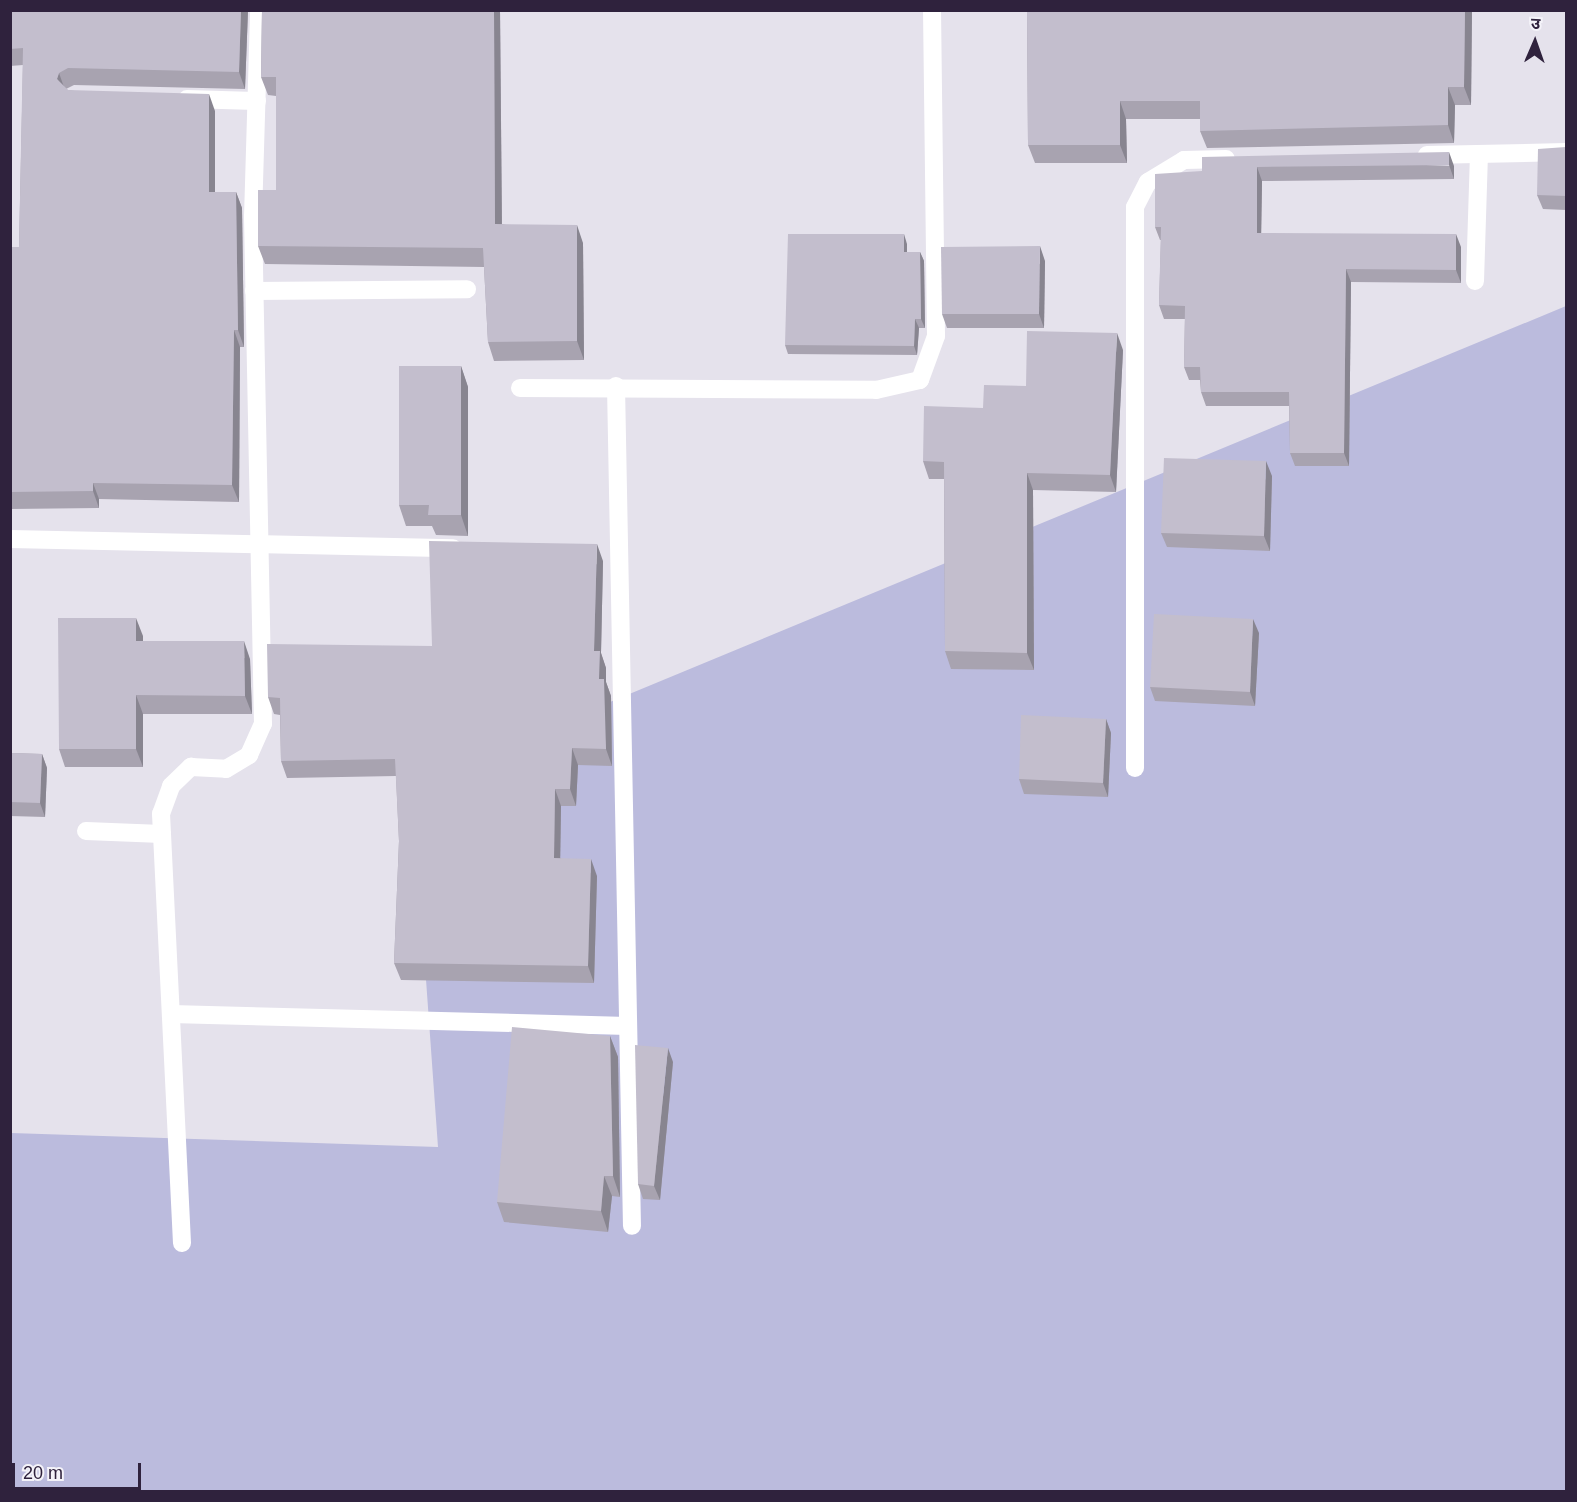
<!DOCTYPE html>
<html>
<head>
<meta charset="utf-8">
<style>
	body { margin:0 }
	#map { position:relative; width:1577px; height:1502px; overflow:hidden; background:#e5e2ec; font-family:Helvetica,"Noto Sans Devanagari",sans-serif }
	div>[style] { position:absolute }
	.green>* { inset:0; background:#bbd }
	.minor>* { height:18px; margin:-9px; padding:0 9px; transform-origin:9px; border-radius:9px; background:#fff }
	.wall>* { inset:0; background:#a8a3b0 }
	.shaded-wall>* { inset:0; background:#888590 }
	.building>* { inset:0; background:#c3becd }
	span { translate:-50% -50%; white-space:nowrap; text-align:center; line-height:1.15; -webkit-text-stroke:5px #f4f3f9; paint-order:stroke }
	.frame { position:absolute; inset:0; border:12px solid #2f223d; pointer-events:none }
	.north { position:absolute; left:1505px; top:12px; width:60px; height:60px; -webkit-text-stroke:4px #f4f3f9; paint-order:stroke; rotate:2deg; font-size:16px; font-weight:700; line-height:24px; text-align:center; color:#2f223d }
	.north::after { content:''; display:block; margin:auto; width:21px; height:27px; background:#2f223d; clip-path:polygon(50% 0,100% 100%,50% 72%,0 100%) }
	.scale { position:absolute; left:12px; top:1463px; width:129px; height:27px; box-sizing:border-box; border:3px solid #2f223d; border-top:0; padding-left:8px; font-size:18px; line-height:21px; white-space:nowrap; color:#2f223d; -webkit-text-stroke:4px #f4f3f9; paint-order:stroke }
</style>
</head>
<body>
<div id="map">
	<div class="green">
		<i style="clip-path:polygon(1566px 306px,1566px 1491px,11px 1492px,11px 1133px,438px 1147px,412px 784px)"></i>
	</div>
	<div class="minor">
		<i style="left:187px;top:99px;width:70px;rotate:1.6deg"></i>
		<i style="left:1427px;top:155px;width:139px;rotate:-1.2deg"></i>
		<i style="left:1475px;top:281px;width:127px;rotate:-88.2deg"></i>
		<i style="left:254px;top:291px;width:213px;rotate:-0.5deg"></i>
		<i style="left:616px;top:386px;width:840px;rotate:88.91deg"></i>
		<i style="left:520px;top:388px;width:356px;rotate:0.3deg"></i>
		<i style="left:876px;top:390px;width:45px;rotate:-12.8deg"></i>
		<i style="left:920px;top:380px;width:47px;rotate:-70deg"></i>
		<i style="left:936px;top:336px;width:326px;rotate:-90.7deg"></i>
		<i style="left:10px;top:539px;width:443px;rotate:1.2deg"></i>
		<i style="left:1135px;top:768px;width:561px;rotate:-90deg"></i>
		<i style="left:1135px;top:207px;width:28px;rotate:-63deg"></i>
		<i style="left:1148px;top:182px;width:42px;rotate:-31.4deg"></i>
		<i style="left:1184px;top:160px;width:42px;rotate:-1.4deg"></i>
		<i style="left:86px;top:831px;width:76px;rotate:2.3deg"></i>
		<i style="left:171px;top:1014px;width:457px;rotate:1.5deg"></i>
		<i style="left:182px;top:1243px;width:430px;rotate:-92.8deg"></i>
		<i style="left:161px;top:814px;width:30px;rotate:-70deg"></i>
		<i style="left:171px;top:786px;width:28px;rotate:-44deg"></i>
		<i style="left:191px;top:767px;width:35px;rotate:3deg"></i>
		<i style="left:226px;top:769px;width:27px;rotate:-31deg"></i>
		<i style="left:249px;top:755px;width:34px;rotate:-66deg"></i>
		<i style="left:263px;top:724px;width:507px;rotate:-91.13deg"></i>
		<i style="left:253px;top:217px;width:207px;rotate:-88.3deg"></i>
	</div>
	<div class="wall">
		<i style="clip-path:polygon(10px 10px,248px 10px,245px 89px,74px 85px,66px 89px,68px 90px,215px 111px,215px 192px,236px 192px,242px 208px,244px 347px,240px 347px,239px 502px,99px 499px,99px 508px,10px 509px,10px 247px,19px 247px,23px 65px,10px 66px)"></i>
		<i style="clip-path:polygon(262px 10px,500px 10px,502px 224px,583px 243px,584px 360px,494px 361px,488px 342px,484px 267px,265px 264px,258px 246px,276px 190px,276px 96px,268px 95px,261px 77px)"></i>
		<i style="clip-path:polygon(1027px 10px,1472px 10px,1471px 105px,1455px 105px,1454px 143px,1207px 148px,1200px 131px,1200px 119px,1126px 119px,1127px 163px,1035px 163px,1028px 145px)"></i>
		<i style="clip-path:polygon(1566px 147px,1566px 210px,1543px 209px,1537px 195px)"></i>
		<i style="clip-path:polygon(1202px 157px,1454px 166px,1454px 179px,1262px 181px,1261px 233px,1461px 247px,1461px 283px,1351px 282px,1349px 466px,1295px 466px,1290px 453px,1289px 406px,1206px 406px,1201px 392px,1200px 380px,1189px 380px,1184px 367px,1185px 319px,1164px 319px,1159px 305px,1161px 240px,1160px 240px,1155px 227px,1202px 171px)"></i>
		<i style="clip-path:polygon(907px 244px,907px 252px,920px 252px,924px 261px,925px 328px,919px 328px,917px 355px,788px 354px,785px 345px)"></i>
		<i style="clip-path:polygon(1045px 261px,1044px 328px,947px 328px,942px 314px)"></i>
		<i style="clip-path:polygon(1123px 350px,1116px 492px,1033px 490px,1034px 670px,951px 669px,945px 651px,944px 479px,929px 479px,923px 461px,1026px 386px)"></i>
		<i style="clip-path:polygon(461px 366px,468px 387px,468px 536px,436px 535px,432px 526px,406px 526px,399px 505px)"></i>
		<i style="clip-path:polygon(1272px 476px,1270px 551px,1167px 547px,1161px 533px)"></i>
		<i style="clip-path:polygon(603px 561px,601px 653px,606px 668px,606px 682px,611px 696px,612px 766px,578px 765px,576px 806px,561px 806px,560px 858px,597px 876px,594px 983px,401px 980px,394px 963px,399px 841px,396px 776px,287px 778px,281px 761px,280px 715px,274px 714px,268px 697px,432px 646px)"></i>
		<i style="clip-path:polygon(1259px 633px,1255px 706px,1155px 701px,1150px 687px)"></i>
		<i style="clip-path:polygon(143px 636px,143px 641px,250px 659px,252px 714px,143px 714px,143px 767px,65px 767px,59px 749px)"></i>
		<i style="clip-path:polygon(1106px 719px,1111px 733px,1108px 797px,1024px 794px,1019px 779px)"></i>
		<i style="clip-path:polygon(10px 753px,42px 754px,47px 768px,45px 817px,10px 816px)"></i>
		<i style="clip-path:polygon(610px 1036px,618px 1057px,620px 1197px,612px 1196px,608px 1232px,504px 1222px,497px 1202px)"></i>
		<i style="clip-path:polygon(673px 1062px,660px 1200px,643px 1199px,638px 1184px)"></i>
	</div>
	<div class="shaded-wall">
		<i style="clip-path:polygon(241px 10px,248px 10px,245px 89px,239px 72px)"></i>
		<i style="clip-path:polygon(494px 10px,500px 10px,502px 242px,495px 224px)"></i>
		<i style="clip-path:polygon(1465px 10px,1472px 10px,1471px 105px,1464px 87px)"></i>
		<i style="clip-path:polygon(59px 73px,65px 90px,57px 79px)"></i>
		<i style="clip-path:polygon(1448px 87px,1455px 105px,1454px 143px,1448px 125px)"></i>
		<i style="clip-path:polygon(209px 94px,215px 111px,215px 209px,209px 192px)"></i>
		<i style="clip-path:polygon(1120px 101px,1126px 119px,1127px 163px,1120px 145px)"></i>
		<i style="clip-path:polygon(1449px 152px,1454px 166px,1454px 179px,1449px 165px)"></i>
		<i style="clip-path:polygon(1257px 167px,1262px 181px,1261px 247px,1257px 233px)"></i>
		<i style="clip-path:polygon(236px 192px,242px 208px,244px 347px,238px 330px)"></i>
		<i style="clip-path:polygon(577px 225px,583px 243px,584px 360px,577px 341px)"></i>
		<i style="clip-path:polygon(904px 234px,907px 244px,907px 261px,904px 252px)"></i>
		<i style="clip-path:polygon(1456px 234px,1461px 247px,1461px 283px,1456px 270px)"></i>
		<i style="clip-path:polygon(1040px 246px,1045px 261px,1044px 328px,1039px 314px)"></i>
		<i style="clip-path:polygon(920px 252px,924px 261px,925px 328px,921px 319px)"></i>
		<i style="clip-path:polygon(1346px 269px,1351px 282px,1349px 466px,1344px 453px)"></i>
		<i style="clip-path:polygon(915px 319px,919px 328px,917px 355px,914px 346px)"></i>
		<i style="clip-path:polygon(234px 330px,240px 347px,239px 502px,232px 485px)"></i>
		<i style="clip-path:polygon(1117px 333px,1123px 350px,1116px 492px,1110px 475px)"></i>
		<i style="clip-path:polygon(461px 366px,468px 387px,468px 536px,461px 515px)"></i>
		<i style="clip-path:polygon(1266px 461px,1272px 476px,1270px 551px,1264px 536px)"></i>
		<i style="clip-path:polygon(1027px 473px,1033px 490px,1034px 670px,1027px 653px)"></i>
		<i style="clip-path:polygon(93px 483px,99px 499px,99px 508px,93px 491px)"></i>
		<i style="clip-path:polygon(597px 544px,603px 561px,601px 653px,606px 668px,606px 682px,611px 696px,612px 766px,606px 749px,599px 679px,594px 651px)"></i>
		<i style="clip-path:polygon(136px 618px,143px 636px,143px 659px,136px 641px)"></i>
		<i style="clip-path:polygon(1253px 619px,1259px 633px,1255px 706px,1250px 692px)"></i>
		<i style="clip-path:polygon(244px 641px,250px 659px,252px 714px,245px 696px)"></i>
		<i style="clip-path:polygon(136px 695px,143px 714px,143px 767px,136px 749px)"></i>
		<i style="clip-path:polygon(1106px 719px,1111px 733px,1108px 797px,1103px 783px)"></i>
		<i style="clip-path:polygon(572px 748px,578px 765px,576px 806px,570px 789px)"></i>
		<i style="clip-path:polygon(42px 754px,47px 768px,45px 817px,40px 803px)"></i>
		<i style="clip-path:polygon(555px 789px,561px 806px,560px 875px,554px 858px)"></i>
		<i style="clip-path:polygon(591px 859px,597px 876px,594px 983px,588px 966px)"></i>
		<i style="clip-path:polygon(610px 1036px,618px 1057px,620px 1197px,613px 1176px)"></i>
		<i style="clip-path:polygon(668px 1048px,673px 1062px,660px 1200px,654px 1186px)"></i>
		<i style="clip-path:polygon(604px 1176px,612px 1196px,608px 1232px,601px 1211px)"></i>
	</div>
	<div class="building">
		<i style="clip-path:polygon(10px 10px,241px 10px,239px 72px,68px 68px,59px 73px,57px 79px,68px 90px,209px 94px,209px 192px,236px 192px,238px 330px,234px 330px,232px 485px,93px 483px,93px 491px,10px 492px,10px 247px,19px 247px,23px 48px,10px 49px)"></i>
		<i style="clip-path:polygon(262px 10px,494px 10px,495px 224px,577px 225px,577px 341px,488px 342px,483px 248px,258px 246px,258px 190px,276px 190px,276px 77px,261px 77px)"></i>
		<i style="clip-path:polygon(1027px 10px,1465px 10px,1464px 87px,1448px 87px,1448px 125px,1200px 131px,1200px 101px,1120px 101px,1120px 145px,1028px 145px)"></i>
		<i style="clip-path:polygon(1566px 147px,1566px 196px,1537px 195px,1538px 149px)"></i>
		<i style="clip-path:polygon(1449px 152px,1449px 165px,1257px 167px,1257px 233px,1456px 234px,1456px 270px,1346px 269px,1344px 453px,1290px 453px,1289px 392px,1201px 392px,1200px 367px,1184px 367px,1185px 306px,1159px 305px,1161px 227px,1155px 227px,1155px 174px,1202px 171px,1202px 157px)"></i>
		<i style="clip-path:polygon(788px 234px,904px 234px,904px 252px,920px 252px,921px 319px,915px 319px,914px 346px,785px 345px)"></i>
		<i style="clip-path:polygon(1040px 246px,1039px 314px,942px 314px,941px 247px)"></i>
		<i style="clip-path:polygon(1027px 331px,1117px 333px,1110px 475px,1027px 473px,1027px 653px,945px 651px,944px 462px,923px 461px,924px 406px,983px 408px,984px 385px,1026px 386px)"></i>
		<i style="clip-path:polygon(399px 366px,461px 366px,461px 515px,428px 515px,429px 505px,399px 505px)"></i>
		<i style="clip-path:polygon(1164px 458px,1266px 461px,1264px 536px,1161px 533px)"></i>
		<i style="clip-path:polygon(429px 541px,597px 544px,594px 651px,600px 651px,599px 679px,604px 679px,606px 749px,572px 748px,570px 789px,555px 789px,554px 858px,591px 859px,588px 966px,394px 963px,399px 841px,395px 759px,281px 761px,280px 698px,268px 697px,267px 644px,432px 646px)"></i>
		<i style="clip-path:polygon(1154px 614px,1253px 619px,1250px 692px,1150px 687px)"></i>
		<i style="clip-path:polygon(58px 618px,136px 618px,136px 641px,244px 641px,245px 696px,136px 695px,136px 749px,59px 749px)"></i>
		<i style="clip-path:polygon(1021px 715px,1106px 719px,1103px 783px,1019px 779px)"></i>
		<i style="clip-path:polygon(10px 753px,42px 754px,40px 803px,10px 802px)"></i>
		<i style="clip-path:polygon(512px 1027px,610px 1036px,613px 1176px,604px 1176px,601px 1211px,497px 1202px)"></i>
		<i style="clip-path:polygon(635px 1045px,668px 1048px,654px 1186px,638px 1184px)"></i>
	</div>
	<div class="frame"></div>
	<div class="north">उ</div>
	<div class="scale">20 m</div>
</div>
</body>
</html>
